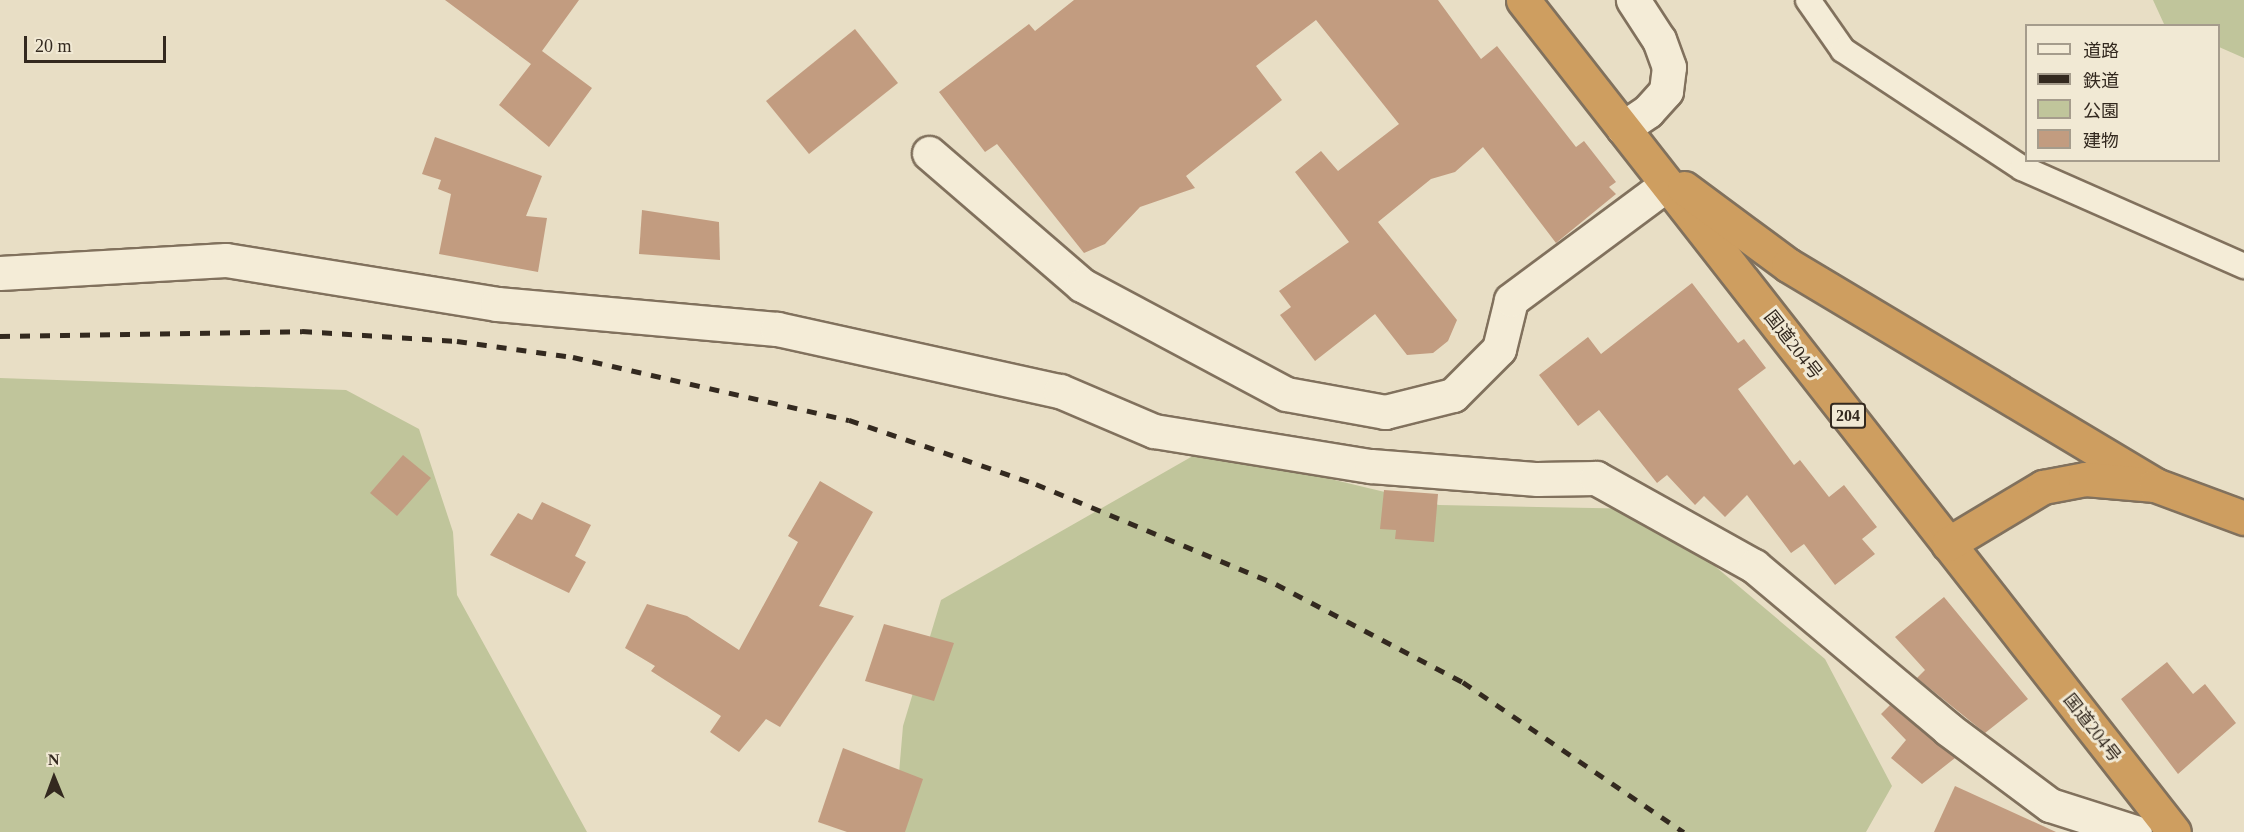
<!DOCTYPE html>
<html>
<head>
<meta charset="utf-8">
<style>
	body { margin:0 }
	#map { position:relative; width:2244px; height:832px; overflow:hidden; background:#e8dec5; font-family:"Times New Roman","Noto Sans JP",serif }
	div>[style] { position:absolute }
	.green>* { inset:0; background:#c0c59b }
	.building>* { inset:0; background:#c29c80 }
	.roads { filter:drop-shadow(2px 0 #81715d) drop-shadow(-2px 0 #81715d) drop-shadow(0 2px #81715d) drop-shadow(0 -2px #81715d) }
	.lane>* { height:24px; margin:-12px; padding:0 12px; transform-origin:12px; border-radius:12px; background:#f4ecd7 }
	.street>* { height:33px; margin:-16.5px; padding:0 16.5px; transform-origin:16.5px; border-radius:16.5px; background:#f4ecd7 }
	.highway>* { height:33px; margin:-16.5px; padding:0 16.5px; transform-origin:16.5px; border-radius:16.5px; background:#ce9e60 }
	.rail>* { height:4.5px; margin-top:-2.25px; transform-origin:0; background:repeating-linear-gradient(90deg,#33291f 0 10px,transparent 0 20px) }
	span { translate:-50% -50%; white-space:nowrap; text-align:center; line-height:1.15; -webkit-text-stroke:6px #f1e9d4; paint-order:stroke }
	.shield-label span { padding:2px 4px; background:#f1e9d4; border:2px solid; border-radius:4px; -webkit-text-stroke-width:0 }
	.shield-label { font-size:16px; color:#33291f; font-weight:700 }
	.street-label { font-size:18px; color:#33291f }
	.legend { position:absolute; left:2025px; top:24px; width:195px; height:138px; box-sizing:border-box; background:#f1e9d4; border:2px solid #a59c8c; margin:0; padding:8px 10px; list-style:none; font-size:18px; color:#33291f }
	.legend li { display:flex; align-items:center; gap:12px; height:30px }
	.legend b { width:30px; border:2px solid #a59c8c }
	.north { position:absolute; left:24px; top:748px; width:60px; height:60px; -webkit-text-stroke:4px #f1e9d4; paint-order:stroke; rotate:359deg; font-size:16px; font-weight:700; line-height:24px; text-align:center; color:#33291f }
	.north::after { content:''; display:block; margin:auto; width:21px; height:27px; background:#33291f; clip-path:polygon(50% 0,100% 100%,50% 72%,0 100%) }
	.scale { position:absolute; left:24px; top:36px; width:142px; height:27px; box-sizing:border-box; border:3px solid #33291f; border-top:0; padding-left:8px; font-size:18px; line-height:21px; white-space:nowrap; color:#33291f; -webkit-text-stroke:4px #f1e9d4; paint-order:stroke }
</style>
</head>
<body>
<div id="map">
	<div class="green">
		<i style="clip-path:polygon(2153px 0,2244px 0,2244px 58px,2219px 47px,2218px 26px,2164px 24px)"></i>
		<i style="clip-path:polygon(0 378px,346px 390px,419px 429px,453px 532px,457px 595px,587px 832px,0 832px)"></i>
		<i style="clip-path:polygon(1205px 449px,1439px 505px,1647px 509px,1825px 659px,1892px 786px,1866px 832px,894px 832px,903px 726px,941px 600px)"></i>
	</div>
	<div class="building">
		<i style="clip-path:polygon(445px 0,579px 0,542px 51px,592px 88px,549px 147px,499px 105px,531px 64px)"></i>
		<i style="clip-path:polygon(1074px 0,1438px 0,1481px 59px,1497px 46px,1576px 147px,1584px 141px,1616px 182px,1609px 187px,1616px 194px,1556px 243px,1483px 147px,1455px 172px,1431px 179px,1378px 222px,1457px 320px,1448px 341px,1433px 353px,1407px 355px,1375px 314px,1315px 361px,1280px 315px,1291px 307px,1279px 291px,1349px 242px,1295px 172px,1321px 151px,1338px 171px,1399px 124px,1316px 20px,1256px 66px,1282px 100px,1186px 176px,1195px 188px,1140px 207px,1105px 244px,1084px 253px,997px 144px,985px 152px,939px 92px,1029px 24px,1035px 31px)"></i>
		<i style="clip-path:polygon(855px 29px,898px 83px,809px 154px,766px 101px)"></i>
		<i style="clip-path:polygon(435px 137px,542px 176px,526px 216px,547px 218px,538px 272px,439px 254px,451px 194px,438px 189px,441px 180px,422px 174px)"></i>
		<i style="clip-path:polygon(642px 210px,719px 222px,720px 260px,639px 254px)"></i>
		<i style="clip-path:polygon(1692px 283px,1738px 343px,1744px 339px,1766px 368px,1738px 389px,1794px 465px,1800px 460px,1829px 497px,1844px 485px,1877px 527px,1862px 539px,1875px 554px,1835px 585px,1804px 544px,1791px 553px,1747px 495px,1725px 517px,1704px 496px,1695px 505px,1667px 475px,1657px 483px,1599px 410px,1578px 426px,1539px 375px,1588px 337px,1601px 354px)"></i>
		<i style="clip-path:polygon(403px 455px,431px 478px,397px 516px,370px 493px)"></i>
		<i style="clip-path:polygon(820px 481px,873px 512px,819px 606px,854px 616px,780px 727px,766px 719px,739px 752px,710px 732px,721px 716px,651px 671px,655px 666px,625px 648px,647px 604px,687px 616px,739px 650px,798px 542px,788px 536px)"></i>
		<i style="clip-path:polygon(1384px 490px,1438px 494px,1434px 542px,1395px 539px,1396px 530px,1380px 529px)"></i>
		<i style="clip-path:polygon(542px 502px,591px 525px,575px 556px,586px 562px,569px 593px,490px 555px,518px 513px,532px 520px)"></i>
		<i style="clip-path:polygon(1944px 597px,2028px 699px,1985px 733px,1917px 678px,1925px 670px,1895px 637px)"></i>
		<i style="clip-path:polygon(884px 624px,954px 643px,934px 701px,865px 681px)"></i>
		<i style="clip-path:polygon(2167px 662px,2193px 694px,2205px 684px,2236px 723px,2178px 774px,2121px 699px)"></i>
		<i style="clip-path:polygon(1890px 705px,1955px 758px,1922px 784px,1891px 758px,1906px 740px,1881px 714px)"></i>
		<i style="clip-path:polygon(843px 748px,923px 779px,905px 832px,847px 832px,818px 822px)"></i>
		<i style="clip-path:polygon(1955px 786px,2056px 832px,1934px 832px)"></i>
	</div>
	<div class="roads">
		<div class="lane">
			<i style="left:1808px;top:0;width:61px;rotate:55deg"></i>
			<i style="left:1843px;top:50px;width:214px;rotate:33.4deg"></i>
			<i style="left:2022px;top:168px;width:243px;rotate:23.8deg"></i>
		</div>
		<div class="street">
			<i style="left:1623px;top:128px;width:30px;rotate:-34deg"></i>
			<i style="left:1648px;top:111px;width:27px;rotate:-48deg"></i>
			<i style="left:1666px;top:91px;width:24px;rotate:-83deg"></i>
			<i style="left:1669px;top:67px;width:29px;rotate:-110deg"></i>
			<i style="left:1659px;top:40px;width:48px;rotate:-123deg"></i>
			<i style="left:929px;top:153px;width:202px;rotate:40.8deg"></i>
			<i style="left:1082px;top:285px;width:231px;rotate:28.1deg"></i>
			<i style="left:1286px;top:394px;width:101px;rotate:10.3deg"></i>
			<i style="left:1385px;top:412px;width:70px;rotate:-14deg"></i>
			<i style="left:1453px;top:395px;width:65px;rotate:-45deg"></i>
			<i style="left:1499px;top:349px;width:50px;rotate:-76.2deg"></i>
			<i style="left:1511px;top:300px;width:194px;rotate:-36.6deg"></i>
			<i style="left:0;top:273px;width:226px;rotate:-3.3deg"></i>
			<i style="left:226px;top:260px;width:275px;rotate:9.2deg"></i>
			<i style="left:497px;top:304px;width:281px;rotate:5.1deg"></i>
			<i style="left:777px;top:329px;width:290px;rotate:12.4deg"></i>
			<i style="left:1060px;top:391px;width:102px;rotate:23.1deg"></i>
			<i style="left:1154px;top:431px;width:220px;rotate:9.2deg"></i>
			<i style="left:1371px;top:466px;width:167px;rotate:4.5deg"></i>
			<i style="left:1537px;top:479px;width:59px;rotate:-1deg"></i>
			<i style="left:1596px;top:478px;width:181px;rotate:29.1deg"></i>
			<i style="left:1754px;top:566px;width:253px;rotate:40deg"></i>
			<i style="left:1948px;top:729px;width:127px;rotate:36.7deg"></i>
			<i style="left:2050px;top:805px;width:89px;rotate:17.6deg"></i>
		</div>
		<div class="highway">
			<i style="left:1523px;top:0;width:1056px;rotate:51.96deg"></i>
			<i style="left:1684px;top:188px;width:129px;rotate:36.5deg"></i>
			<i style="left:1788px;top:265px;width:428px;rotate:30.9deg"></i>
			<i style="left:1948px;top:544px;width:111px;rotate:-31deg"></i>
			<i style="left:2043px;top:487px;width:43px;rotate:-10.8deg"></i>
			<i style="left:2085px;top:479px;width:70px;rotate:4.9deg"></i>
			<i style="left:2155px;top:485px;width:95px;rotate:20.3deg"></i>
		</div>
	</div>
	<div class="rail">
		<i style="left:0;top:336px;width:302px;rotate:-0.9deg"></i>
		<i style="left:302px;top:331px;width:155px;rotate:3.7deg"></i>
		<i style="left:457px;top:341px;width:117px;rotate:7.9deg"></i>
		<i style="left:573px;top:357px;width:283px;rotate:12.9deg"></i>
		<i style="left:849px;top:420px;width:198px;rotate:18.9deg"></i>
		<i style="left:1036px;top:484px;width:260px;rotate:22.6deg"></i>
		<i style="left:1276px;top:584px;width:211px;rotate:27.7deg"></i>
		<i style="left:1463px;top:682px;width:267px;rotate:34.2deg"></i>
	</div>
	<div class="shield-label">
		<span style="left:1848px;top:416px">204</span>
	</div>
	<div class="street-label">
		<span style="left:1793px;top:345px;rotate:52deg">国道204号</span>
		<span style="left:2092px;top:728px;rotate:52deg">国道204号</span>
	</div>
	<ul class="legend">
	<li><b style="height:8px;background:#f4ecd7"></b>道路</li>
	<li><b style="height:8px;background:#33291f"></b>鉄道</li>
	<li><b style="height:16px;background:#c0c59b"></b>公園</li>
	<li><b style="height:16px;background:#c29c80"></b>建物</li>
	</ul>
	<div class="north">N</div>
	<div class="scale">20 m</div>
</div>
</body>
</html>
